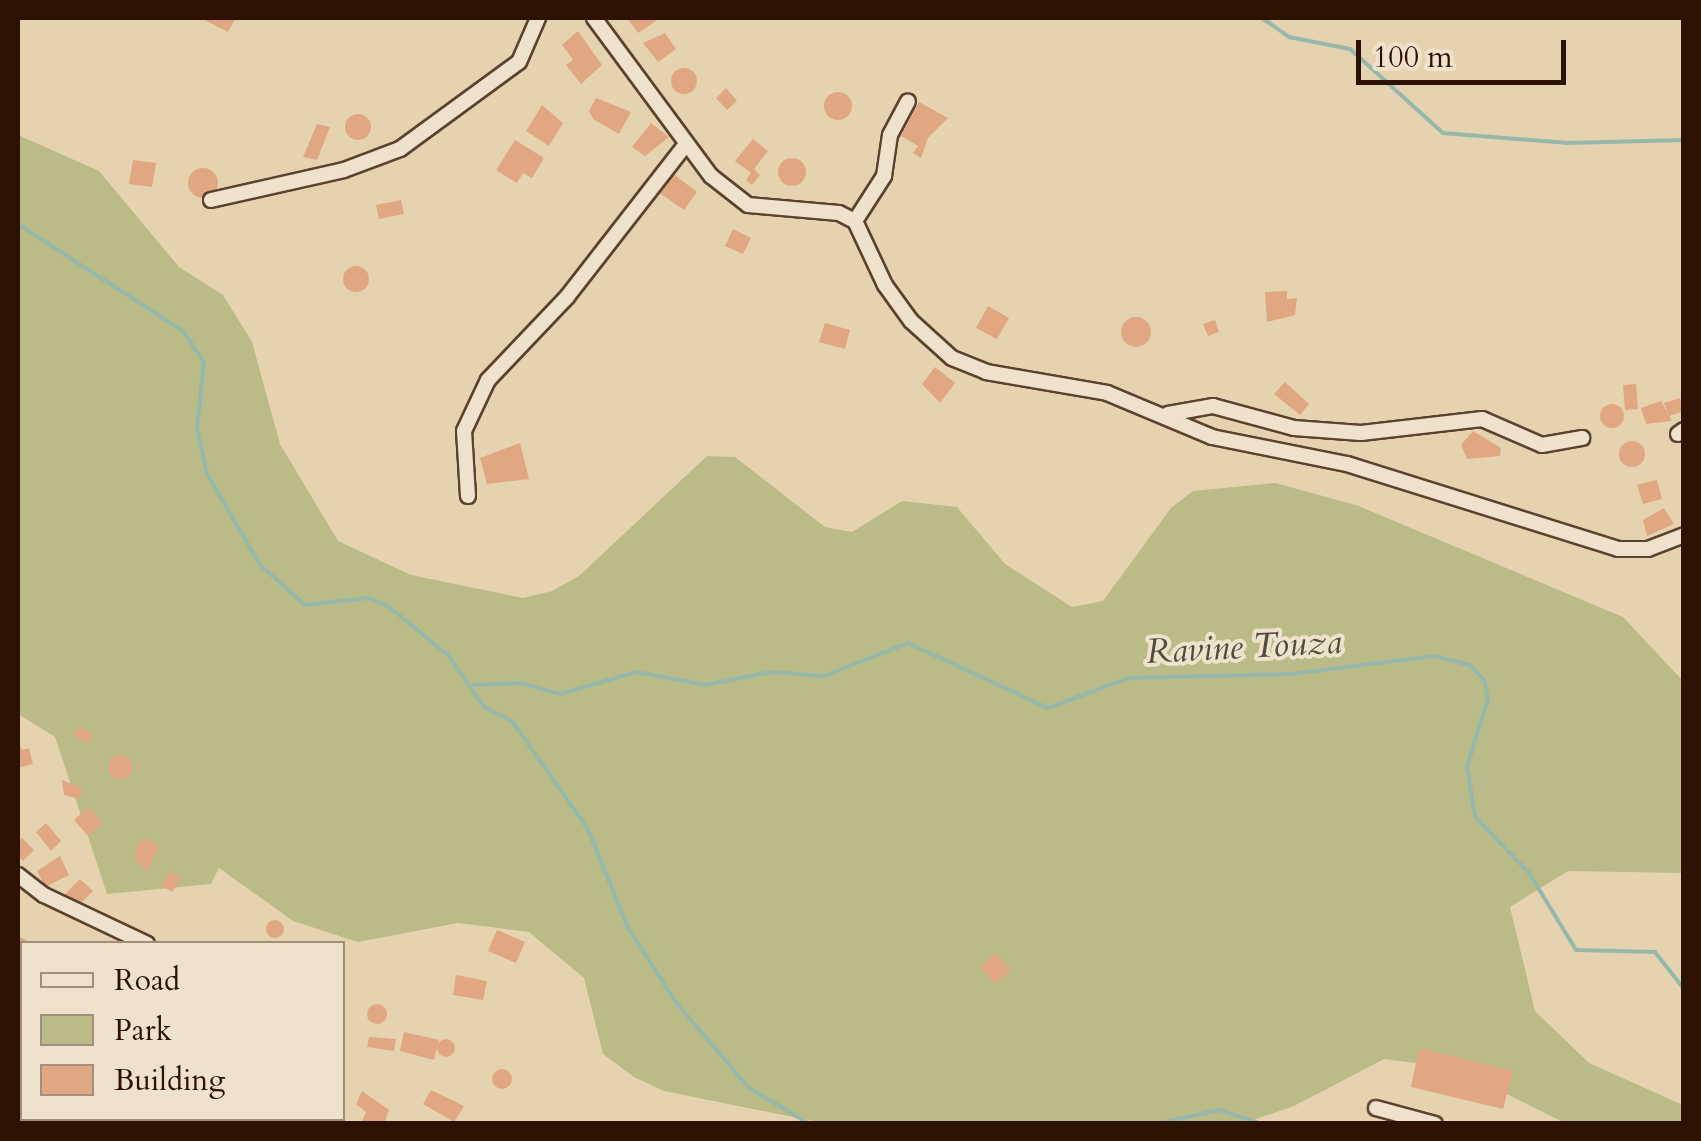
<!DOCTYPE html>
<html>
<head>
<meta charset="utf-8">
<style>
	body { margin:0 }
	#map { position:relative; width:1701px; height:1141px; overflow:hidden; background:#e5d3b0; font-family:Cardo,serif }
	div>[style] { position:absolute }
	.green>* { inset:0; background:#babb87 }
	.stream>* { height:4px; margin:-2px; padding:0 2px; transform-origin:2px; border-radius:2px; background:#96b8ab }
	.building>* { inset:0; background:#e1a682 }
	.round { border-radius:50% }
	.roads { filter:drop-shadow(2px 0 #5b422e) drop-shadow(-2px 0 #5b422e) drop-shadow(0 2px #5b422e) drop-shadow(0 -2px #5b422e) }
	.minor>* { height:14px; margin:-7px; padding:0 7px; transform-origin:7px; border-radius:7px; background:#eee2cc }
	span { translate:-50% -50%; white-space:nowrap; text-align:center; line-height:1.15; -webkit-text-stroke:8px #eee2cc; paint-order:stroke }
	.water-label { font-size:35px; color:#524c3e; font-style:italic }
	.frame { position:absolute; inset:0; border:20px solid #2d1203; pointer-events:none }
	.legend { position:absolute; left:20px; top:941px; width:325px; height:180px; box-sizing:border-box; background:#eee2cc; border:2px solid #a18f7c; margin:0; padding:12px 18px; list-style:none; font-size:30px; color:#2d1203 }
	.legend li { display:flex; align-items:center; gap:20px; height:50px }
	.legend b { width:50px; border:2px solid #a18f7c }
	.scale { position:absolute; left:1356px; top:40px; width:210px; height:45px; box-sizing:border-box; border:5px solid #2d1203; border-top:0; padding-left:12px; font-size:30px; line-height:35px; white-space:nowrap; color:#2d1203; -webkit-text-stroke:8px #eee2cc; paint-order:stroke }
</style>
</head>
<body>
<div id="map">
	<div class="green">
		<i style="clip-path:polygon(18px 135px,99px 171px,179px 267px,223px 295px,252px 342px,280px 444px,338px 541px,411px 575px,523px 598px,552px 591px,579px 576px,707px 456px,735px 457px,825px 527px,852px 532px,902px 501px,957px 507px,1005px 564px,1072px 607px,1103px 601px,1171px 508px,1193px 491px,1275px 483px,1356px 505px,1623px 617px,1683px 681px,1683px 873px,1568px 871px,1510px 907px,1535px 1011px,1589px 1063px,1683px 1105px,1683px 1123px,1565px 1123px,1455px 1068px,1384px 1059px,1294px 1106px,1244px 1123px,823px 1123px,664px 1091px,634px 1077px,603px 1054px,584px 978px,529px 932px,458px 923px,358px 942px,293px 921px,219px 868px,211px 884px,107px 894px,55px 737px,18px 714px)"></i>
	</div>
	<div class="stream">
		<i style="left:1262px;top:18px;width:33px;rotate:35deg"></i>
		<i style="left:1289px;top:37px;width:62px;rotate:11.1deg"></i>
		<i style="left:1350px;top:49px;width:125px;rotate:42.1deg"></i>
		<i style="left:1443px;top:133px;width:123px;rotate:4.6deg"></i>
		<i style="left:1566px;top:143px;width:118px;rotate:-1.5deg"></i>
		<i style="left:18px;top:224px;width:197px;rotate:33deg"></i>
		<i style="left:183px;top:331px;width:37px;rotate:56deg"></i>
		<i style="left:204px;top:362px;width:66px;rotate:96.1deg"></i>
		<i style="left:197px;top:428px;width:47px;rotate:77.7deg"></i>
		<i style="left:207px;top:474px;width:105px;rotate:59.8deg"></i>
		<i style="left:260px;top:565px;width:60px;rotate:41.6deg"></i>
		<i style="left:305px;top:605px;width:64px;rotate:-6.2deg"></i>
		<i style="left:369px;top:598px;width:22px;rotate:24deg"></i>
		<i style="left:389px;top:607px;width:76px;rotate:39.1deg"></i>
		<i style="left:448px;top:655px;width:63px;rotate:55.3deg"></i>
		<i style="left:484px;top:707px;width:31px;rotate:27deg"></i>
		<i style="left:512px;top:721px;width:132px;rotate:54.9deg"></i>
		<i style="left:588px;top:829px;width:105px;rotate:68.1deg"></i>
		<i style="left:627px;top:926px;width:89px;rotate:57.4deg"></i>
		<i style="left:675px;top:1001px;width:113px;rotate:49.7deg"></i>
		<i style="left:748px;top:1087px;width:71px;rotate:31.2deg"></i>
		<i style="left:473px;top:685px;width:48px;rotate:-2.4deg"></i>
		<i style="left:521px;top:683px;width:41px;rotate:15.8deg"></i>
		<i style="left:560px;top:694px;width:79px;rotate:-16.1deg"></i>
		<i style="left:636px;top:672px;width:71px;rotate:10.5deg"></i>
		<i style="left:706px;top:685px;width:66px;rotate:-11.3deg"></i>
		<i style="left:771px;top:672px;width:53px;rotate:4.3deg"></i>
		<i style="left:824px;top:676px;width:90px;rotate:-21.4deg"></i>
		<i style="left:908px;top:643px;width:154px;rotate:24.9deg"></i>
		<i style="left:1048px;top:708px;width:86px;rotate:-20.3deg"></i>
		<i style="left:1129px;top:678px;width:162px;rotate:-1.4deg"></i>
		<i style="left:1291px;top:674px;width:144px;rotate:-7.2deg"></i>
		<i style="left:1434px;top:656px;width:37px;rotate:14deg"></i>
		<i style="left:1470px;top:665px;width:21px;rotate:47deg"></i>
		<i style="left:1484px;top:680px;width:19px;rotate:78deg"></i>
		<i style="left:1488px;top:699px;width:71px;rotate:107.2deg"></i>
		<i style="left:1467px;top:767px;width:51px;rotate:80.9deg"></i>
		<i style="left:1475px;top:817px;width:78px;rotate:46deg"></i>
		<i style="left:1529px;top:873px;width:90px;rotate:58.6deg"></i>
		<i style="left:1576px;top:950px;width:79px;rotate:1.5deg"></i>
		<i style="left:1655px;top:952px;width:47px;rotate:51.9deg"></i>
		<i style="left:1155px;top:1124px;width:66px;rotate:-12.2deg"></i>
		<i style="left:1220px;top:1110px;width:44px;rotate:18.4deg"></i>
	</div>
	<div class="building">
		<i style="clip-path:polygon(201px 18px,236px 18px,228px 32px)"></i>
		<i style="clip-path:polygon(627px 18px,654px 18px,656px 21px,638px 33px)"></i>
		<i style="clip-path:polygon(578px 31px,602px 65px,581px 84px,566px 65px,573px 60px,562px 45px)"></i>
		<i style="clip-path:polygon(665px 33px,676px 49px,658px 62px,643px 43px)"></i>
		<i class="round" style="left:671px;top:68px;width:26px;height:26px"></i>
		<i style="clip-path:polygon(726px 88px,737px 101px,727px 110px,716px 98px)"></i>
		<i class="round" style="left:824px;top:92px;width:28px;height:28px"></i>
		<i style="clip-path:polygon(596px 98px,631px 112px,619px 134px,593px 119px,589px 111px)"></i>
		<i style="clip-path:polygon(919px 102px,948px 118px,928px 138px,921px 158px,913px 153px,918px 146px,901px 136px)"></i>
		<i style="clip-path:polygon(542px 105px,563px 123px,549px 146px,526px 131px)"></i>
		<i class="round" style="left:345px;top:114px;width:26px;height:26px"></i>
		<i style="clip-path:polygon(651px 123px,669px 137px,645px 156px,632px 147px)"></i>
		<i style="clip-path:polygon(317px 124px,330px 127px,317px 160px,303px 157px)"></i>
		<i style="clip-path:polygon(753px 139px,768px 151px,754px 169px,760px 175px,752px 185px,746px 180px,751px 173px,735px 161px)"></i>
		<i style="clip-path:polygon(515px 140px,544px 158px,532px 178px,523px 173px,517px 183px,496px 170px)"></i>
		<i class="round" style="left:778px;top:158px;width:28px;height:28px"></i>
		<i style="clip-path:polygon(133px 160px,156px 163px,152px 187px,129px 184px)"></i>
		<i class="round" style="left:188px;top:168px;width:30px;height:30px"></i>
		<i style="clip-path:polygon(672px 173px,697px 192px,684px 210px,658px 192px)"></i>
		<i style="clip-path:polygon(401px 200px,404px 214px,379px 219px,376px 205px)"></i>
		<i style="clip-path:polygon(733px 229px,751px 238px,743px 254px,725px 246px)"></i>
		<i class="round" style="left:343px;top:266px;width:26px;height:26px"></i>
		<i style="clip-path:polygon(1287px 291px,1287px 299px,1297px 298px,1295px 315px,1267px 322px,1265px 292px)"></i>
		<i style="clip-path:polygon(988px 306px,1009px 318px,997px 339px,976px 328px)"></i>
		<i class="round" style="left:1121px;top:317px;width:30px;height:30px"></i>
		<i style="clip-path:polygon(1215px 320px,1219px 332px,1208px 336px,1203px 324px)"></i>
		<i style="clip-path:polygon(825px 323px,850px 330px,845px 349px,819px 342px)"></i>
		<i style="clip-path:polygon(935px 367px,955px 383px,940px 403px,922px 384px)"></i>
		<i style="clip-path:polygon(1285px 382px,1309px 404px,1300px 415px,1274px 394px)"></i>
		<i style="clip-path:polygon(1636px 384px,1638px 409px,1625px 410px,1623px 385px)"></i>
		<i style="clip-path:polygon(1680px 398px,1684px 411px,1669px 416px,1664px 403px)"></i>
		<i style="clip-path:polygon(1661px 401px,1672px 421px,1646px 424px,1641px 408px)"></i>
		<i class="round" style="left:1600px;top:404px;width:24px;height:24px"></i>
		<i style="clip-path:polygon(1473px 431px,1501px 448px,1500px 456px,1467px 459px,1461px 445px)"></i>
		<i class="round" style="left:1619px;top:441px;width:26px;height:26px"></i>
		<i style="clip-path:polygon(520px 443px,529px 479px,487px 484px,480px 458px)"></i>
		<i style="clip-path:polygon(1657px 480px,1662px 499px,1643px 504px,1637px 485px)"></i>
		<i style="clip-path:polygon(1664px 508px,1674px 524px,1647px 536px,1643px 520px)"></i>
		<i style="clip-path:polygon(79px 726px,93px 735px,87px 744px,73px 734px)"></i>
		<i style="clip-path:polygon(18px 740px,22px 750px,29px 748px,33px 764px,18px 768px)"></i>
		<i class="round" style="left:108px;top:755px;width:24px;height:24px"></i>
		<i style="clip-path:polygon(62px 780px,82px 788px,80px 799px,64px 795px)"></i>
		<i style="clip-path:polygon(88px 807px,103px 823px,88px 836px,74px 820px)"></i>
		<i style="clip-path:polygon(46px 823px,61px 841px,51px 851px,36px 832px)"></i>
		<i style="clip-path:polygon(21px 837px,34px 850px,23px 861px,18px 855px)"></i>
		<i style="clip-path:polygon(145px 838px,159px 847px,147px 871px,135px 859px,137px 842px)"></i>
		<i style="clip-path:polygon(60px 856px,69px 875px,45px 887px,37px 871px)"></i>
		<i style="clip-path:polygon(170px 871px,181px 878px,172px 892px,161px 885px)"></i>
		<i style="clip-path:polygon(80px 879px,93px 891px,79px 905px,64px 895px)"></i>
		<i class="round" style="left:266px;top:920px;width:18px;height:18px"></i>
		<i style="clip-path:polygon(497px 930px,525px 942px,516px 963px,488px 951px)"></i>
		<i style="clip-path:polygon(18px 936px,34px 944px,22px 944px,22px 984px)"></i>
		<i style="clip-path:polygon(996px 953px,1011px 971px,995px 984px,980px 967px)"></i>
		<i style="clip-path:polygon(456px 975px,487px 981px,483px 1000px,453px 995px)"></i>
		<i class="round" style="left:367px;top:1004px;width:20px;height:20px"></i>
		<i style="clip-path:polygon(404px 1032px,439px 1040px,434px 1060px,400px 1051px)"></i>
		<i style="clip-path:polygon(369px 1037px,396px 1039px,394px 1051px,367px 1047px)"></i>
		<i class="round" style="left:437px;top:1039px;width:18px;height:18px"></i>
		<i style="clip-path:polygon(1419px 1048px,1513px 1071px,1503px 1109px,1411px 1087px)"></i>
		<i class="round" style="left:492px;top:1069px;width:20px;height:20px"></i>
		<i style="clip-path:polygon(431px 1090px,464px 1106px,454px 1122px,423px 1104px)"></i>
		<i style="clip-path:polygon(362px 1091px,389px 1110px,384px 1124px,361px 1124px,366px 1112px,356px 1104px)"></i>
		<i style="clip-path:polygon(87px 1118px,113px 1118px,115px 1124px,75px 1124px)"></i>
	</div>
	<div class="roads">
		<div class="minor">
			<i style="left:594px;top:18px;width:197px;rotate:53.5deg"></i>
			<i style="left:711px;top:176px;width:47px;rotate:38.1deg"></i>
			<i style="left:748px;top:205px;width:91px;rotate:5deg"></i>
			<i style="left:839px;top:213px;width:18px;rotate:27deg"></i>
			<i style="left:855px;top:221px;width:71px;rotate:64.9deg"></i>
			<i style="left:885px;top:285px;width:44px;rotate:54.2deg"></i>
			<i style="left:911px;top:321px;width:55px;rotate:42.1deg"></i>
			<i style="left:952px;top:358px;width:37px;rotate:22deg"></i>
			<i style="left:986px;top:372px;width:123px;rotate:9.8deg"></i>
			<i style="left:1107px;top:393px;width:114px;rotate:22.7deg"></i>
			<i style="left:1212px;top:437px;width:138px;rotate:11.3deg"></i>
			<i style="left:1347px;top:464px;width:284px;rotate:17.4deg"></i>
			<i style="left:1618px;top:549px;width:30px"></i>
			<i style="left:1648px;top:549px;width:39px;rotate:-21deg"></i>
			<i style="left:211px;top:200px;width:136px;rotate:-12.7deg"></i>
			<i style="left:344px;top:170px;width:60px;rotate:-20.6deg"></i>
			<i style="left:400px;top:149px;width:147px;rotate:-36.2deg"></i>
			<i style="left:519px;top:62px;width:48px;rotate:-66.6deg"></i>
			<i style="left:855px;top:221px;width:54px;rotate:-57.2deg"></i>
			<i style="left:884px;top:176px;width:41px;rotate:-81.7deg"></i>
			<i style="left:890px;top:135px;width:38px;rotate:-62deg"></i>
			<i style="left:1168px;top:414px;width:46px;rotate:-10.1deg"></i>
			<i style="left:1213px;top:406px;width:84px;rotate:15.2deg"></i>
			<i style="left:1294px;top:428px;width:67px;rotate:4.3deg"></i>
			<i style="left:1361px;top:433px;width:122px;rotate:-6.6deg"></i>
			<i style="left:1482px;top:419px;width:65px;rotate:23.4deg"></i>
			<i style="left:1542px;top:445px;width:41px;rotate:-9.9deg"></i>
			<i style="left:1678px;top:434px;width:7px;rotate:-34deg"></i>
			<i style="left:468px;top:496px;width:65px;rotate:-93.5deg"></i>
			<i style="left:464px;top:431px;width:56px;rotate:-64.8deg"></i>
			<i style="left:488px;top:380px;width:115px;rotate:-46.4deg"></i>
			<i style="left:567px;top:297px;width:194px;rotate:-52.1deg"></i>
			<i style="left:18px;top:875px;width:33px;rotate:38deg"></i>
			<i style="left:44px;top:895px;width:114px;rotate:25.4deg"></i>
			<i style="left:18px;top:1013px;width:4px;rotate:27deg"></i>
			<i style="left:18px;top:1089px;width:4px;rotate:-14deg"></i>
			<i style="left:1376px;top:1108px;width:61px;rotate:15.2deg"></i>
			<i style="left:316px;top:1124px;width:6px;rotate:-90deg"></i>
		</div>
	</div>
	<div class="water-label">
		<span style="left:1244px;top:647px;rotate:-3deg">Ravine Touza</span>
	</div>
	<div class="frame"></div>
	<ul class="legend">
	<li><b style="height:12px;background:#eee2cc"></b>Road</li>
	<li><b style="height:28px;background:#babb87"></b>Park</li>
	<li><b style="height:28px;background:#e1a682"></b>Building</li>
	</ul>
	<div class="scale">100 m</div>
</div>
</body>
</html>
